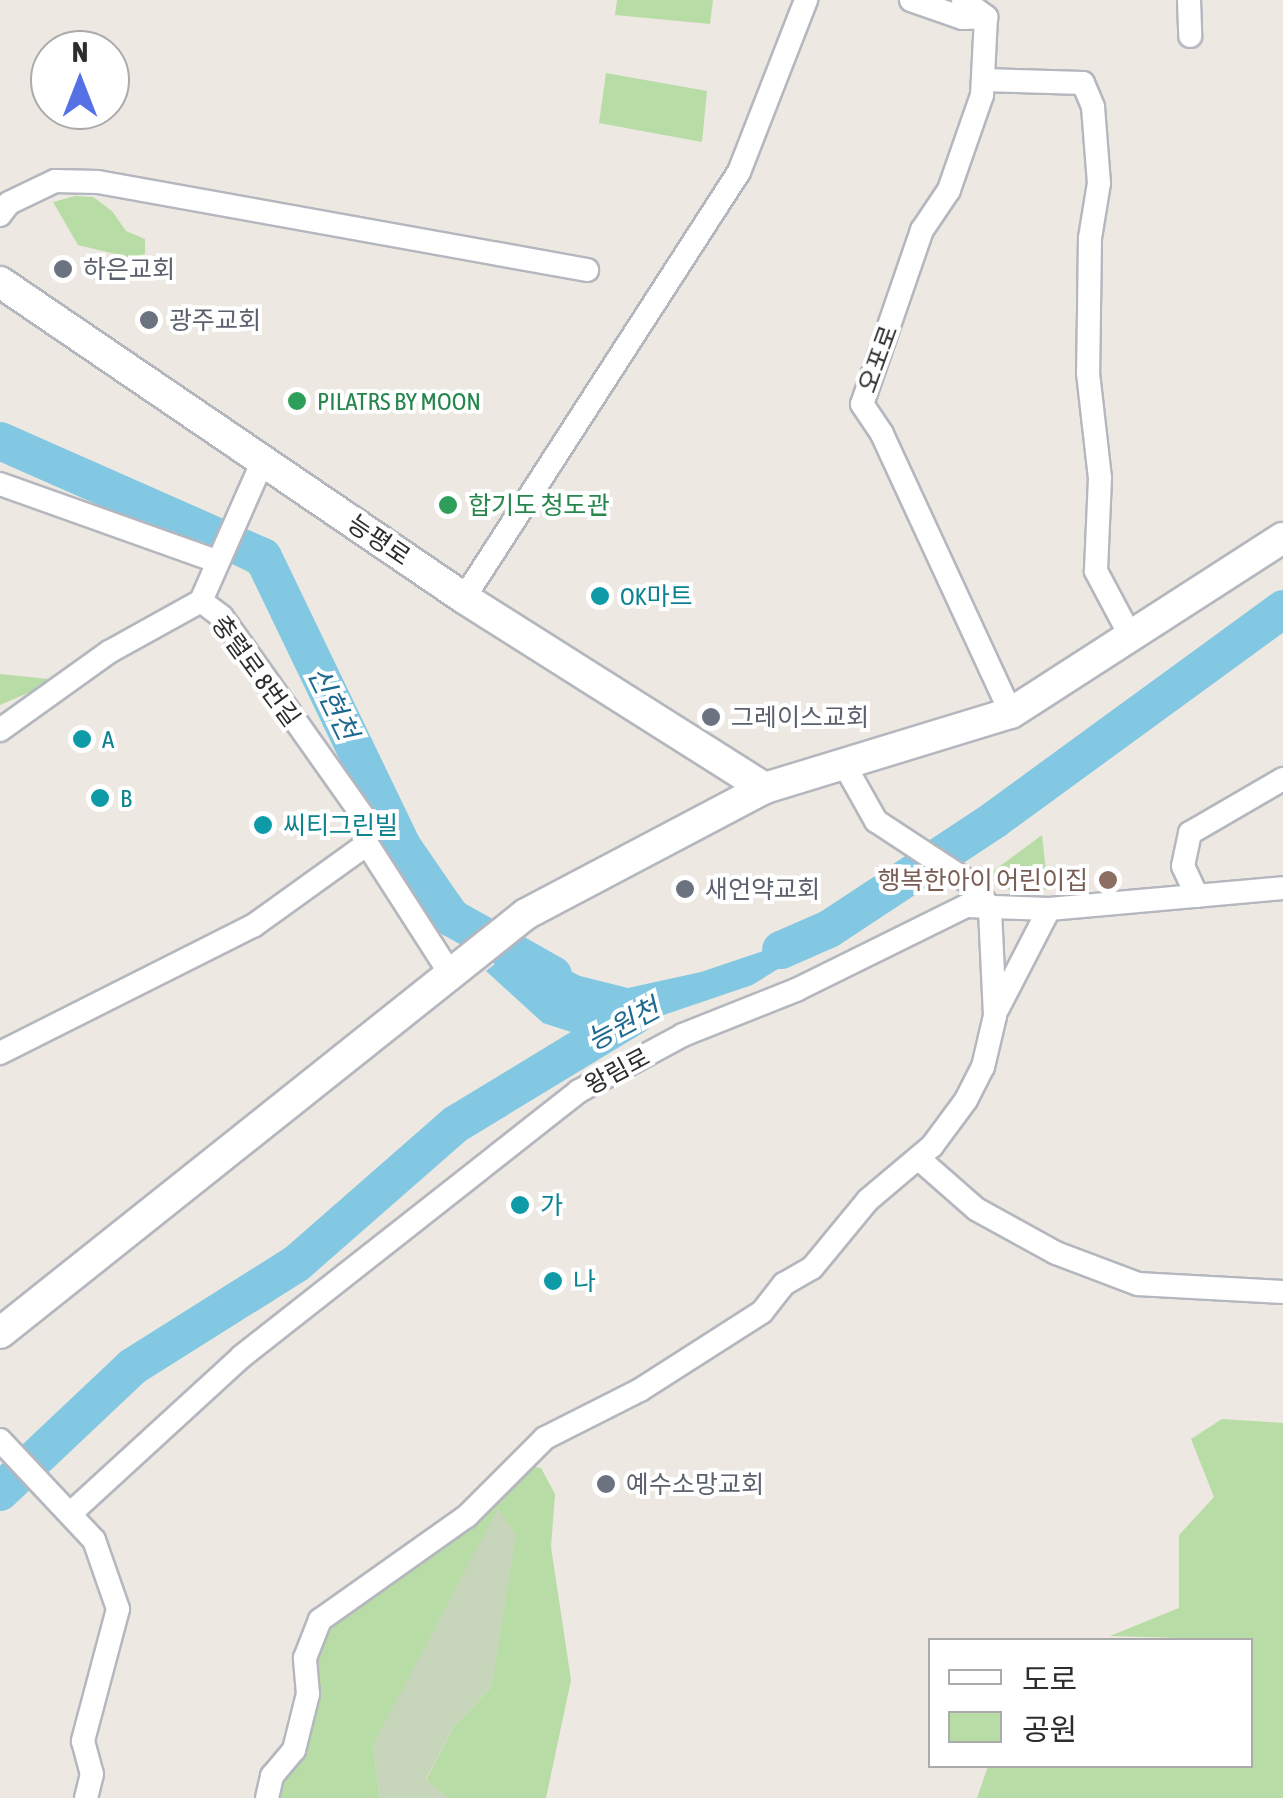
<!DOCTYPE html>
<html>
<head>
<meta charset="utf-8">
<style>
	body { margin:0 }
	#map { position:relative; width:1283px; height:1798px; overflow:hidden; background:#ede8e1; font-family:"Asap Condensed","Noto Sans KR",sans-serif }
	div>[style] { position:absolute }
	.green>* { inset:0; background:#b8dca5 }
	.cemetery>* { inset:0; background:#c7d5bb }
	.water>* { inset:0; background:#82c8e2 }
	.river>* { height:38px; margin:-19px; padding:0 19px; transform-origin:19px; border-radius:19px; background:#82c8e2 }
	.roads { filter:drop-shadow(2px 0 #b5b7bf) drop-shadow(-2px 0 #b5b7bf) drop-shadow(0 2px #b5b7bf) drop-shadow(0 -2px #b5b7bf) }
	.street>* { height:22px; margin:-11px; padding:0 11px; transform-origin:11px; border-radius:11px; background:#fff }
	.secondary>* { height:30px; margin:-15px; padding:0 15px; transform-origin:15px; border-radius:15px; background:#fff }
	.dots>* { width:28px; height:28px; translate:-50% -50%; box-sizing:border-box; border:5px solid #fff; border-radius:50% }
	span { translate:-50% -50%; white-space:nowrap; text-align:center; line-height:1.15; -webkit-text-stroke:8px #fff; paint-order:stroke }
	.worship-label { font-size:25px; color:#5b616d }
	.left { translate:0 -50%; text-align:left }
	.street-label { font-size:25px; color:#2d2d2d }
	.leisure-label { font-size:25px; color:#27864d }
	.culture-label { font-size:25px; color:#0d838f }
	.education-label { font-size:25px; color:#785e54 }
	.right { translate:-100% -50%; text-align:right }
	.water-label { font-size:28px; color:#1e6990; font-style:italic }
	.legend { position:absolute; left:928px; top:1638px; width:325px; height:130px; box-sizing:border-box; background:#fff; border:2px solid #ababab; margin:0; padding:12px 18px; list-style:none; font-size:30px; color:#2d2d2d }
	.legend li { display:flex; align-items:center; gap:20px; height:50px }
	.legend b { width:50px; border:2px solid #ababab }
	.north { position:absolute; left:30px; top:30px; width:100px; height:100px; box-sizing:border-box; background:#fff; border:2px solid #ababab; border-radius:50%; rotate:0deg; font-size:28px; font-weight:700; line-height:40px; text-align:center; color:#2d2d2d }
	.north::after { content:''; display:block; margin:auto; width:35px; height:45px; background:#5670e6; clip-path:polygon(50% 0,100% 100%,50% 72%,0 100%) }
</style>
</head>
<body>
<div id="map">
	<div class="green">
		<i style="clip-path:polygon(617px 0,713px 0,710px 24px,615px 15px)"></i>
		<i style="clip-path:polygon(606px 73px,707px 91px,702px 142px,599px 123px)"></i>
		<i style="clip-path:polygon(75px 196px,93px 197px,112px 211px,126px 231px,145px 239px,145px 254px,132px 258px,78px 245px,53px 202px)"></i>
		<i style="clip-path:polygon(232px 544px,262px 557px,313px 669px,251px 574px,223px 558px)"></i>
		<i style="clip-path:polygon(0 674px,58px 680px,0 705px)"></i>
		<i style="clip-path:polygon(1042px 835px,1048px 889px,1017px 894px,985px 877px)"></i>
		<i style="clip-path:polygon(416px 871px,443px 907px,460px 937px,448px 934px)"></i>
		<i style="clip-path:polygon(1222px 1419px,1283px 1423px,1283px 1798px,977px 1798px,988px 1766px,1250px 1766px,1250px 1640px,1110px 1636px,1179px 1608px,1179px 1535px,1214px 1497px,1191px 1439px)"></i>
		<i style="clip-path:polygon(525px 1465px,541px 1468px,555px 1494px,551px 1547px,571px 1680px,546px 1798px,448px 1798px,426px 1780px,453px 1728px,492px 1686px,373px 1744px,380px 1798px,272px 1798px,311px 1658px,328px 1620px)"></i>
	</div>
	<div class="cemetery">
		<i style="clip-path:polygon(498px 1508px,516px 1535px,492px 1686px,453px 1728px,426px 1779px,448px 1798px,380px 1798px,373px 1745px)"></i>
	</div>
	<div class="water">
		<i style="clip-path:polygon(870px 902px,822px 942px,752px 985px,593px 1039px,543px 1023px,486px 971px,519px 945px,580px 976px,628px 988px,701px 972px,829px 929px)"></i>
		<i style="clip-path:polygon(444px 907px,454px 909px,479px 925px,460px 937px)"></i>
	</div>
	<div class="river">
		<i style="left:0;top:441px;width:287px;rotate:23.8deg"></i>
		<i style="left:263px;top:557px;width:321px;rotate:64.3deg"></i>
		<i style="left:402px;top:846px;width:74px;rotate:55.5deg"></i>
		<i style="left:444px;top:907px;width:14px;rotate:54deg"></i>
		<i style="left:452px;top:918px;width:116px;rotate:29.4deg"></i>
		<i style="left:781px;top:950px;width:52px;rotate:-23.6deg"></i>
		<i style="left:829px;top:929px;width:198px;rotate:-33.4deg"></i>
		<i style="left:994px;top:820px;width:358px;rotate:-36.1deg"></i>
		<i style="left:0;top:1492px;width:182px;rotate:-43.4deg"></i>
		<i style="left:132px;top:1367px;width:195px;rotate:-32.2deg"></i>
		<i style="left:297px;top:1263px;width:211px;rotate:-41.2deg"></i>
		<i style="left:456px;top:1124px;width:210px;rotate:-31.3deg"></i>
	</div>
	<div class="roads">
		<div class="street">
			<i style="left:911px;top:0;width:54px;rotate:19.4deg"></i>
			<i style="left:962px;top:18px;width:24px;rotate:-2deg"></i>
			<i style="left:963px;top:0;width:29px;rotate:36deg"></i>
			<i style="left:986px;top:17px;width:78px;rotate:92.9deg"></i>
			<i style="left:982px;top:95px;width:101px;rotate:109.2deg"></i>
			<i style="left:949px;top:190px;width:48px;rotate:124deg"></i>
			<i style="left:922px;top:230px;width:184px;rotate:109deg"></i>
			<i style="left:862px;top:404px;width:36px;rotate:56deg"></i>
			<i style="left:882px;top:434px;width:307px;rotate:65.2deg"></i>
			<i style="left:1189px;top:0;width:36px;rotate:88deg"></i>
			<i style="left:983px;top:80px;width:100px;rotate:1.7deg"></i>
			<i style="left:1083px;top:83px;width:26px;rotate:67deg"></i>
			<i style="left:1093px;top:107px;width:76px;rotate:85.5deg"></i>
			<i style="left:1099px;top:183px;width:56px;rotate:99.3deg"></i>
			<i style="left:1090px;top:238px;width:135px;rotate:90.8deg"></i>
			<i style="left:1088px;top:373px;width:106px;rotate:83.5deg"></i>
			<i style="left:1100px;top:478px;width:93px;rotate:92.5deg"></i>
			<i style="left:1096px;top:571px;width:75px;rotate:62.1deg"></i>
			<i style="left:0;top:215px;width:15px;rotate:-53deg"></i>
			<i style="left:9px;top:203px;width:51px;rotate:-25.6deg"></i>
			<i style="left:55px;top:181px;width:43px;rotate:1.3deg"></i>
			<i style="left:98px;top:182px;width:497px;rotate:10.2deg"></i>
			<i style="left:0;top:484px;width:229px;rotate:19.6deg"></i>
			<i style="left:464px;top:598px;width:507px;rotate:-57.16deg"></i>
			<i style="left:739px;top:172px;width:185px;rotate:-68.7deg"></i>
			<i style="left:201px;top:601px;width:151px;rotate:-66.2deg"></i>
			<i style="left:0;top:730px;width:134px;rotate:-35.6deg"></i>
			<i style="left:109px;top:652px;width:105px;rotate:-29deg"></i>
			<i style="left:201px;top:601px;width:26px;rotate:37deg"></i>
			<i style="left:222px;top:617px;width:247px;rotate:54.7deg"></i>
			<i style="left:365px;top:819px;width:25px;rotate:85deg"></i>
			<i style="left:1197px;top:896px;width:33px;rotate:-115deg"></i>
			<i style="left:1183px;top:866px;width:34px;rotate:-78deg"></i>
			<i style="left:1190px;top:833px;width:108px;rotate:-30.1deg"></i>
			<i style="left:998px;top:1008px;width:111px;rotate:-62.7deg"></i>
			<i style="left:0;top:1053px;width:283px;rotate:-26.7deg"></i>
			<i style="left:253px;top:926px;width:140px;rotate:-35.7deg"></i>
			<i style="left:367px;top:844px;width:156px;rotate:57.3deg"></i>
			<i style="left:918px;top:1158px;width:77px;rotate:41.3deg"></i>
			<i style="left:976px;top:1209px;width:91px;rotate:28.8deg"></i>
			<i style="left:1056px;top:1253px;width:88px;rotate:20.7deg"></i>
			<i style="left:1138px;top:1284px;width:145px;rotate:3.2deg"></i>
			<i style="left:0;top:1440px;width:137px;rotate:46.8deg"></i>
			<i style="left:94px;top:1540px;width:73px;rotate:70.8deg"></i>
			<i style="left:118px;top:1609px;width:137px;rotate:104.9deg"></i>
			<i style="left:83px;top:1741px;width:34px;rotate:75deg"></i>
			<i style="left:92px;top:1774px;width:25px;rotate:104deg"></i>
			<i style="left:71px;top:1513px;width:231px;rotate:-42.5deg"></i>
			<i style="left:241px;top:1357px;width:430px;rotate:-38.2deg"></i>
			<i style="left:579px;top:1091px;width:118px;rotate:-28.3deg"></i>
			<i style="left:683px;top:1035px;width:122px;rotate:-21.7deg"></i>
			<i style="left:796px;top:990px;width:190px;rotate:-26.3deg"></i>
			<i style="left:966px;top:906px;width:83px;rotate:2.1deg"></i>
			<i style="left:1049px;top:909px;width:235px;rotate:-5.1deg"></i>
			<i style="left:267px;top:1798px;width:23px;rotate:-77deg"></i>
			<i style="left:272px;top:1776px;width:34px;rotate:-50deg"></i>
			<i style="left:294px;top:1750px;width:58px;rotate:-76deg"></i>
			<i style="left:308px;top:1694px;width:36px;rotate:-95deg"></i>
			<i style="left:305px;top:1658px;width:41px;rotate:-68.5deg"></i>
			<i style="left:320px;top:1620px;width:180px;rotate:-35.3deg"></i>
			<i style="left:467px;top:1516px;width:110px;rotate:-45deg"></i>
			<i style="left:545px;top:1438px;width:106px;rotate:-26.8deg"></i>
			<i style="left:640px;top:1390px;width:145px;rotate:-32.6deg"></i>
			<i style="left:762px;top:1312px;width:36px;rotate:-52deg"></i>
			<i style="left:784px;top:1284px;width:32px;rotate:-30deg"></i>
			<i style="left:812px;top:1268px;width:88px;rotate:-50.5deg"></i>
			<i style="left:868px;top:1200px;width:84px;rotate:-40.2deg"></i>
			<i style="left:932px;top:1146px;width:57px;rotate:-53.5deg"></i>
			<i style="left:966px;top:1100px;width:37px;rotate:-63deg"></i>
			<i style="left:983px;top:1067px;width:52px;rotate:-76.8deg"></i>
			<i style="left:995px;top:1016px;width:108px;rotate:-92.7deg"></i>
			<i style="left:990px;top:908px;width:30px;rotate:-127deg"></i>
			<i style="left:972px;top:884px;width:115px;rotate:-146.7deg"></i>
			<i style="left:876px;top:821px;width:65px;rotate:-119.3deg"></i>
		</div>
		<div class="secondary">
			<i style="left:0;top:282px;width:561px;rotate:34.26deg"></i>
			<i style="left:464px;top:598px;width:356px;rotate:32.3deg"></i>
			<i style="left:0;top:1333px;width:672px;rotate:-38.54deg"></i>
			<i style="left:526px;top:914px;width:270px;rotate:-27.8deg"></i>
			<i style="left:765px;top:788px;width:257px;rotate:-17deg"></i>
			<i style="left:1011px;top:713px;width:323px;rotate:-32.8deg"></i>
		</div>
	</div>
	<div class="dots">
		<i style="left:63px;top:269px;background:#6b7280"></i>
		<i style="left:149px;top:320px;background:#6b7280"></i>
		<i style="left:297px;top:401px;background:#2e9e5b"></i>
		<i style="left:448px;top:505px;background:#2e9e5b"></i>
		<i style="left:600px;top:596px;background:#0f9aa8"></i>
		<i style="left:711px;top:717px;background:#6b7280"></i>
		<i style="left:82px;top:739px;background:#0f9aa8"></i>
		<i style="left:100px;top:798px;background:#0f9aa8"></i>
		<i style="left:263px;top:825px;background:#0f9aa8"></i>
		<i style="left:1108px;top:880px;background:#8d6e63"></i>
		<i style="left:685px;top:889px;background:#6b7280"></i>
		<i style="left:520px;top:1205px;background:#0f9aa8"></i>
		<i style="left:553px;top:1281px;background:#0f9aa8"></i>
		<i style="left:606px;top:1484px;background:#6b7280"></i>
	</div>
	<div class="worship-label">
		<span class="left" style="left:83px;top:269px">하은교회</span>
		<span class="left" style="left:169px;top:320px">광주교회</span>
		<span class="left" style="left:731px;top:717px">그레이스교회</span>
		<span class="left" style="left:705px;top:889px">새언약교회</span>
		<span class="left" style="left:626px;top:1484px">예수소망교회</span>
	</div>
	<div class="street-label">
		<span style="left:878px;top:359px;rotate:-70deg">오포로</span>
		<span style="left:379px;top:540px;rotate:34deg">능평로</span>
		<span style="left:256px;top:671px;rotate:54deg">충렬로 8번길</span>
		<span style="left:617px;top:1071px;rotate:-28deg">왕림로</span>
	</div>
	<div class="leisure-label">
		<span class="left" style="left:317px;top:401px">PILATRS BY MOON</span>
		<span class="left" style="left:468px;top:505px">합기도 청도관</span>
	</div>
	<div class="culture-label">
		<span class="left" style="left:620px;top:596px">OK마트</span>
		<span class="left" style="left:102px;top:739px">A</span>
		<span class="left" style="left:120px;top:798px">B</span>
		<span class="left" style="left:283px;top:825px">씨티그린빌</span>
		<span class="left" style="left:540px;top:1205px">가</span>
		<span class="left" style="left:573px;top:1281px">나</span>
	</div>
	<div class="education-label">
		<span class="right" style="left:1088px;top:880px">행복한아이 어린이집</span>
	</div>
	<div class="water-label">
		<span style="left:333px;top:703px;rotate:64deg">신현천</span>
		<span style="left:623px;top:1024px;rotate:-28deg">능원천</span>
	</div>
	<ul class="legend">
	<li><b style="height:12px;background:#fff"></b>도로</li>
	<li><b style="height:28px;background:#b8dca5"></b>공원</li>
	</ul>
	<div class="north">N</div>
</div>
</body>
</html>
